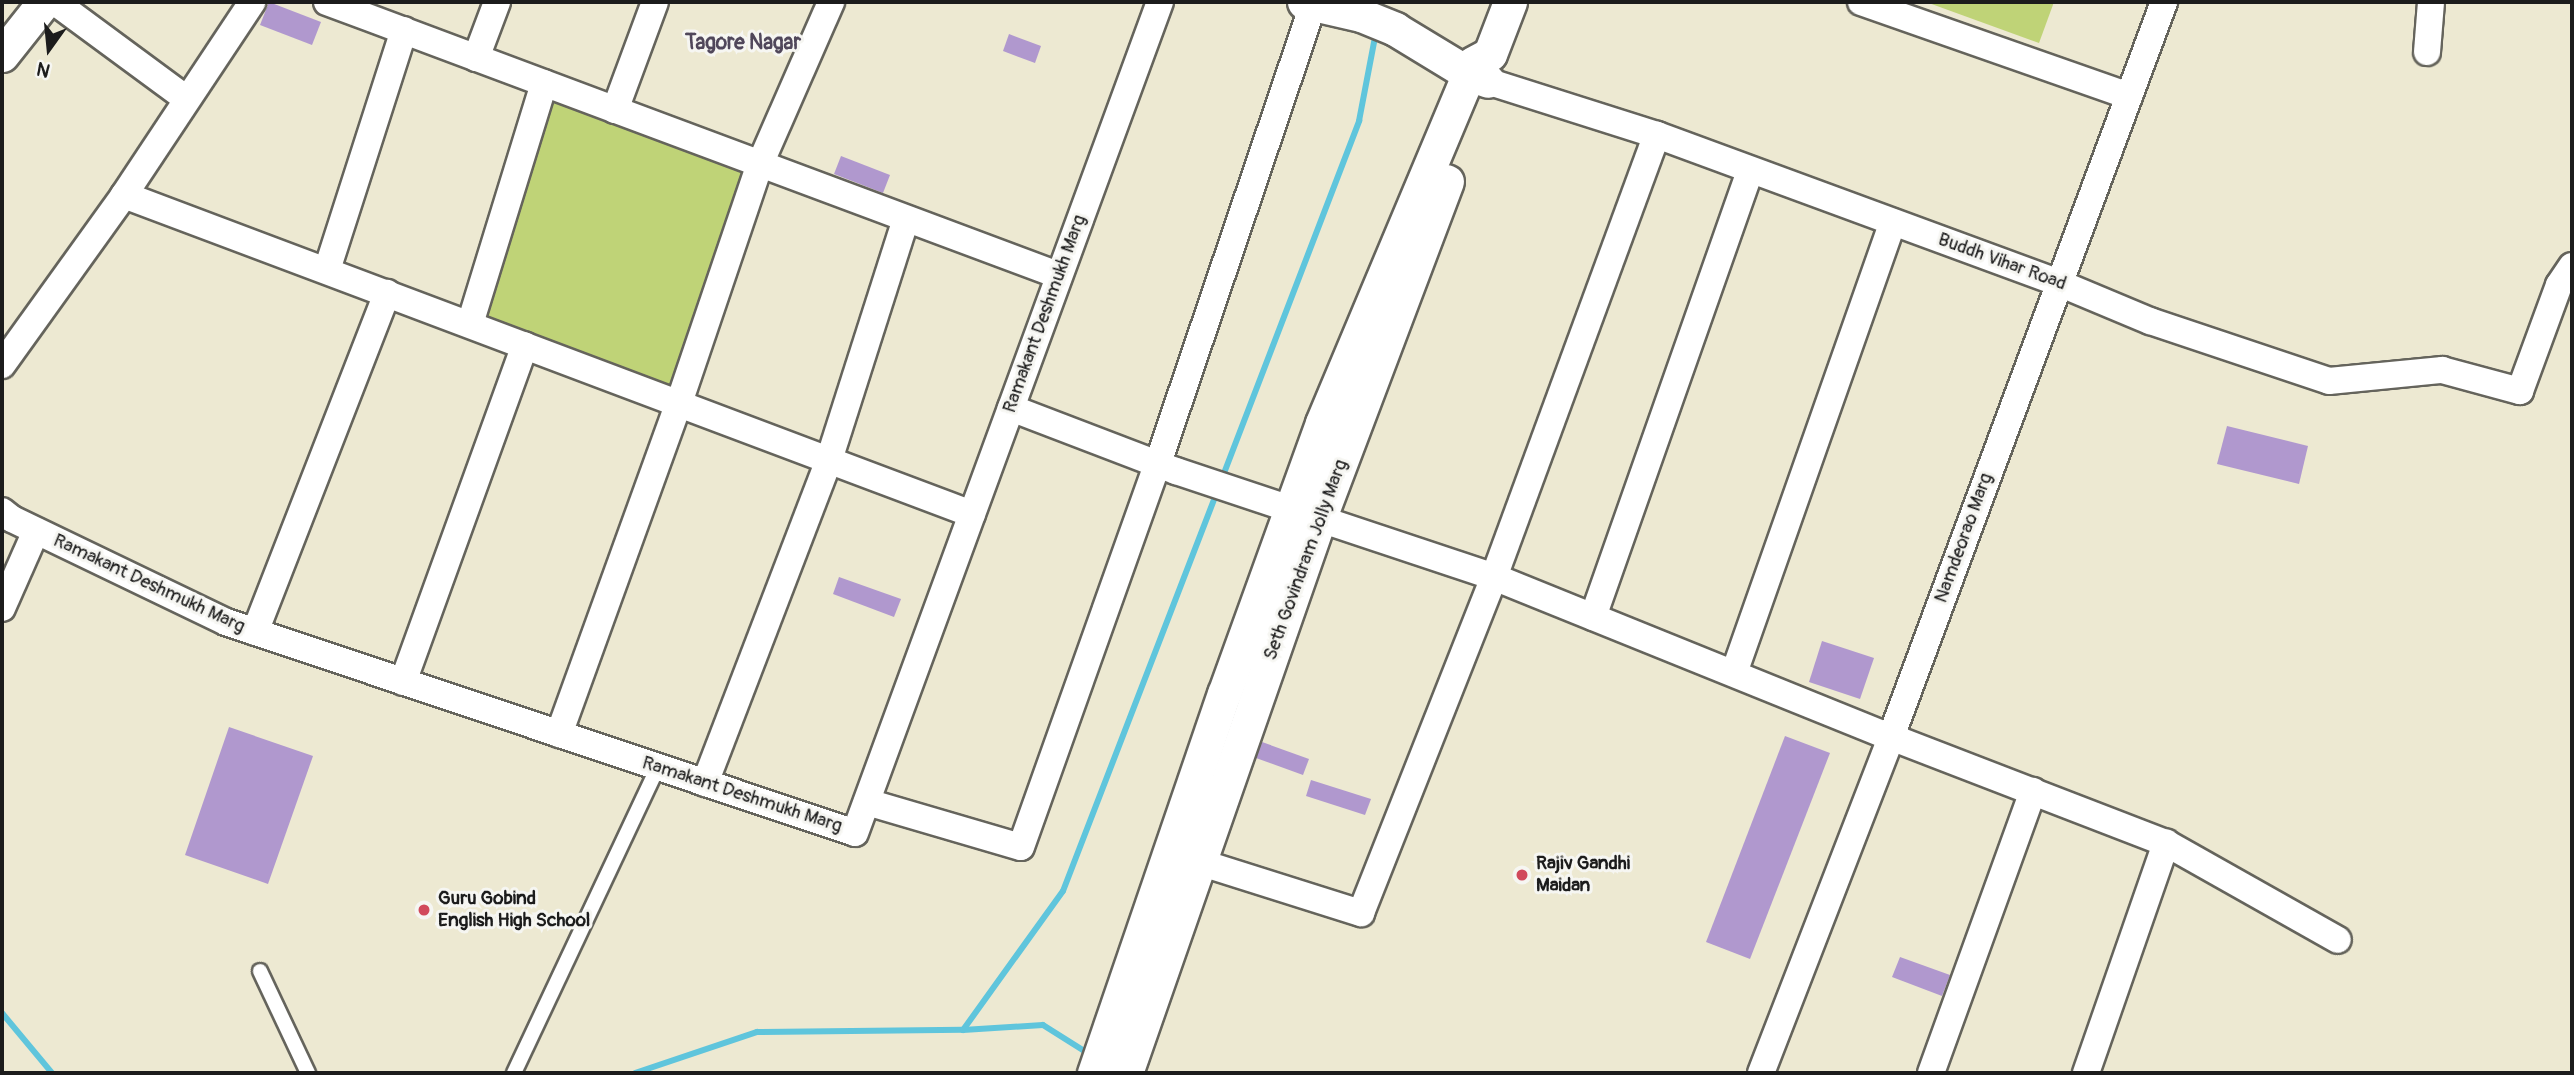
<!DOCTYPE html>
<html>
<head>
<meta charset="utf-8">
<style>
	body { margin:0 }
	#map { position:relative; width:2574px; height:1075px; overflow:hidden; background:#ede9d2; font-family:Pangolin,sans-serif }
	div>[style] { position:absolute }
	.green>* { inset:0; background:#bfd377 }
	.stream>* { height:6px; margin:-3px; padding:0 3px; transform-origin:3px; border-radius:3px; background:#5fc5dc }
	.building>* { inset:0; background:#b098ce }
	.roads { filter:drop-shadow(2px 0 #65645c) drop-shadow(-2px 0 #65645c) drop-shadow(0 2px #65645c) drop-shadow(0 -2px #65645c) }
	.service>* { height:14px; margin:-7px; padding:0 7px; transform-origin:7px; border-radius:7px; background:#fff }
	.minor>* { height:26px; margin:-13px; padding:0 13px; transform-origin:13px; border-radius:13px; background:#fff }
	.tertiary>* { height:33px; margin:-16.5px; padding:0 16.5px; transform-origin:16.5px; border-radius:16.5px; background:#fff }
	.dots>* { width:19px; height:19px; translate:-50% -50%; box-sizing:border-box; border:4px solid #f6f6f2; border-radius:50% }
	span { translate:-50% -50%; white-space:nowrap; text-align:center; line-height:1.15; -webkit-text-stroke:6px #f6f6f2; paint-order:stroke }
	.street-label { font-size:19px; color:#1c1c1c }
	.poi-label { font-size:19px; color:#1c1c1c; font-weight:700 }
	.left { translate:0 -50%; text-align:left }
	.neighbourhood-label { font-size:21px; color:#50475a; font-weight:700 }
	.frame { position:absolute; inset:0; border:4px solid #1c1c1c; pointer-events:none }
	.north { position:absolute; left:14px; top:14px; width:70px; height:70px; -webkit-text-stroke:5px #f6f6f2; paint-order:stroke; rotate:195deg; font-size:19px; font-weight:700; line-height:28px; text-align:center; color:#1c1c1c }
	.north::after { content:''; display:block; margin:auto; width:24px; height:32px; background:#1c1c1c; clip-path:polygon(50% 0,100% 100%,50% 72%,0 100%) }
</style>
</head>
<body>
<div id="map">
	<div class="green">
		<i style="clip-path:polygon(1926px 2px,2054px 2px,2039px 43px)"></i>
		<i style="clip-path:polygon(544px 83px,760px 164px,679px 403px,470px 324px)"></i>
	</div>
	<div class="stream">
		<i style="left:1221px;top:481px;width:386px;rotate:-69deg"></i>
		<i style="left:1359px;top:121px;width:91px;rotate:-79.2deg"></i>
		<i style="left:2px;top:1013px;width:78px;rotate:50.2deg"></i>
		<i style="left:963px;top:1030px;width:171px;rotate:-54.3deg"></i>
		<i style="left:1063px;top:891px;width:429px;rotate:-68.9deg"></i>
		<i style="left:635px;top:1073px;width:129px;rotate:-18.6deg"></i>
		<i style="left:757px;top:1032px;width:206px;rotate:-0.6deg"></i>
		<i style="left:963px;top:1030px;width:80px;rotate:-3.6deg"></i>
		<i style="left:1043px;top:1025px;width:54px;rotate:32.2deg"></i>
	</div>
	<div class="building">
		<i style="clip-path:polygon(269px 2px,321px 22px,312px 45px,260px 25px)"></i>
		<i style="clip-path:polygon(1009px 34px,1041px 46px,1035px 63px,1003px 51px)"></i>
		<i style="clip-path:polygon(841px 156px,890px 175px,883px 193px,834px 174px)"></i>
		<i style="clip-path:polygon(2227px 426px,2308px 446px,2299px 484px,2217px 464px)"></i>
		<i style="clip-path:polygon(839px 577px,901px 599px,894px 617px,833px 594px)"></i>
		<i style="clip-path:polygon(1822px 641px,1874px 658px,1860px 699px,1809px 682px)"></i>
		<i style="clip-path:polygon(229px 727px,313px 756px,268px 884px,185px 855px)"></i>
		<i style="clip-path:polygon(1785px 736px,1830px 753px,1750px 959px,1706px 942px)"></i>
		<i style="clip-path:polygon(1262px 742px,1309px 759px,1303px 775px,1256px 758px)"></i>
		<i style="clip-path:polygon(1311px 780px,1371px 799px,1365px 815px,1306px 796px)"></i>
		<i style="clip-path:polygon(1900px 957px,1950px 975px,1942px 996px,1892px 977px)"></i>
	</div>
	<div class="roads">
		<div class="service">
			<i style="left:260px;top:971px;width:113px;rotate:64.8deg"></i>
			<i style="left:514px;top:1073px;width:338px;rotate:-64.8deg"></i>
		</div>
		<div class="minor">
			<i style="left:55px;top:2px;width:162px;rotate:36.4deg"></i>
			<i style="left:327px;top:2px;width:780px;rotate:20.48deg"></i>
			<i style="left:1861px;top:2px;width:284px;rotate:19.3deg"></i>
			<i style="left:2427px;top:52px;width:50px;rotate:-85.4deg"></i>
			<i style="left:476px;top:58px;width:60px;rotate:-69.4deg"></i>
			<i style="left:1490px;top:82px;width:175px;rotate:17.6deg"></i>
			<i style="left:1657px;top:135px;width:428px;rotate:20.2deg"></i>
			<i style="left:2059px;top:283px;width:99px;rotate:22.7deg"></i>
			<i style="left:2150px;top:321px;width:189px;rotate:18.5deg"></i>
			<i style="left:2329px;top:381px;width:114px;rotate:-5.6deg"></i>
			<i style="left:2442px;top:370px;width:81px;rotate:15.1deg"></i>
			<i style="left:2520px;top:391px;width:113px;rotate:-69.8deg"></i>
			<i style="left:2559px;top:285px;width:23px;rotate:-56deg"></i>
			<i style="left:615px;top:110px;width:115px;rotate:-69.7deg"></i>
			<i style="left:124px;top:195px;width:906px;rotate:20.62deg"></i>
			<i style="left:327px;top:270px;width:252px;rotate:-72.2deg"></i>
			<i style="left:470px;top:324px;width:252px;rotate:-72.9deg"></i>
			<i style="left:2px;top:365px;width:209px;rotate:-54.3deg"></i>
			<i style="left:124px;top:195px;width:232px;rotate:-56.4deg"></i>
			<i style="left:1011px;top:408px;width:177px;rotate:20.9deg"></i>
			<i style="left:1176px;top:471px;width:335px;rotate:18.4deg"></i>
			<i style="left:1494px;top:577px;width:428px;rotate:22deg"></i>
			<i style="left:1891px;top:737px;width:295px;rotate:21.1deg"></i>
			<i style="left:2166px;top:843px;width:197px;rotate:29.4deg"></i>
			<i style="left:2px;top:511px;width:13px;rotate:39deg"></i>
			<i style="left:12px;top:519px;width:237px;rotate:25.7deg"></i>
			<i style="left:226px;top:622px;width:663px;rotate:18.54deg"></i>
			<i style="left:855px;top:833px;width:885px;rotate:-69.85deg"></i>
			<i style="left:2px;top:608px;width:84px;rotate:-66.2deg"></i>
			<i style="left:1593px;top:617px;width:474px;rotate:-70.6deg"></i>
			<i style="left:255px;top:632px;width:364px;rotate:-68.7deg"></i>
			<i style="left:1734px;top:673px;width:478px;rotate:-70.6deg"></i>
			<i style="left:403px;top:682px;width:358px;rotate:-70.1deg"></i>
			<i style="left:559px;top:734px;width:352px;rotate:-70.1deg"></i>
			<i style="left:679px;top:403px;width:252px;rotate:-71.3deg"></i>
			<i style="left:760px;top:164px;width:177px;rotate:-66.3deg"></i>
			<i style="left:705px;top:783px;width:346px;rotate:-69deg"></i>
			<i style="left:829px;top:460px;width:253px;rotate:-72.3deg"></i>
			<i style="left:867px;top:802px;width:160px;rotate:16.3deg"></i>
			<i style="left:1021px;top:847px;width:408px;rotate:-70.4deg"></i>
			<i style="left:1158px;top:463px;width:487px;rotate:-71.3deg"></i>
			<i style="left:1199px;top:862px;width:170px;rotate:17.5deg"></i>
			<i style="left:1361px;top:913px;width:361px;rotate:-68.4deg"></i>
			<i style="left:1494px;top:577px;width:471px;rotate:-69.8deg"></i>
			<i style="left:1761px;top:1073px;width:360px;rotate:-68.8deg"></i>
			<i style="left:1891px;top:737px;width:784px;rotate:-69.62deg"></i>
			<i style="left:1931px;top:1073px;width:300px;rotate:-70.1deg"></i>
			<i style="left:2086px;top:1073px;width:244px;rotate:-70.8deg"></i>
		</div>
		<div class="tertiary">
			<i style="left:1304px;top:2px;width:58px;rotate:12.8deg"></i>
			<i style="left:1361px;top:15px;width:37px;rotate:22deg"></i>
			<i style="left:1395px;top:29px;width:87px;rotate:31.3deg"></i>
			<i style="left:1469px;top:74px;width:20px;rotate:20deg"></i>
			<i style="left:1490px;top:54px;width:56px;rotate:-69deg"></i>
			<i style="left:2px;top:55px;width:68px;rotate:-51.6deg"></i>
			<i style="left:1094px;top:1073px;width:401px;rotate:-71.1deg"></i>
			<i style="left:1224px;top:694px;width:288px;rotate:-70.1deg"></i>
			<i style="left:1322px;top:423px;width:390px;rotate:-67.2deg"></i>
			<i style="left:1473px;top:63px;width:19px;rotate:-28deg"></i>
			<i style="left:1126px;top:1073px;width:586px;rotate:-70.76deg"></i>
			<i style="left:1319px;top:520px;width:362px;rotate:-69.3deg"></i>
		</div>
	</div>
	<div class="dots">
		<i style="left:1522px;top:875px;background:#d1495b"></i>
		<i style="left:424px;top:910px;background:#d1495b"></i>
	</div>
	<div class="street-label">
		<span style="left:2002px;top:262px;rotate:20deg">Buddh Vihar Road</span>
		<span style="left:1045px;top:314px;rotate:-70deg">Ramakant Deshmukh Marg</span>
		<span style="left:1964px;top:538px;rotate:-70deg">Namdeorao Marg</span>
		<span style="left:1306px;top:560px;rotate:-70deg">Seth Govindram Jolly Marg</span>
		<span style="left:149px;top:584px;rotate:25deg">Ramakant Deshmukh Marg</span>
		<span style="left:742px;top:795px;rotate:18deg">Ramakant Deshmukh Marg</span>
	</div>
	<div class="poi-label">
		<span class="left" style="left:1536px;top:875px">Rajiv Gandhi<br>Maidan</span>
		<span class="left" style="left:438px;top:910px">Guru Gobind<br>English High School</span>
	</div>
	<div class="neighbourhood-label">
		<span style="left:743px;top:43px">Tagore Nagar</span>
	</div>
	<div class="frame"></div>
	<div class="north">N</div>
</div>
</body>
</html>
